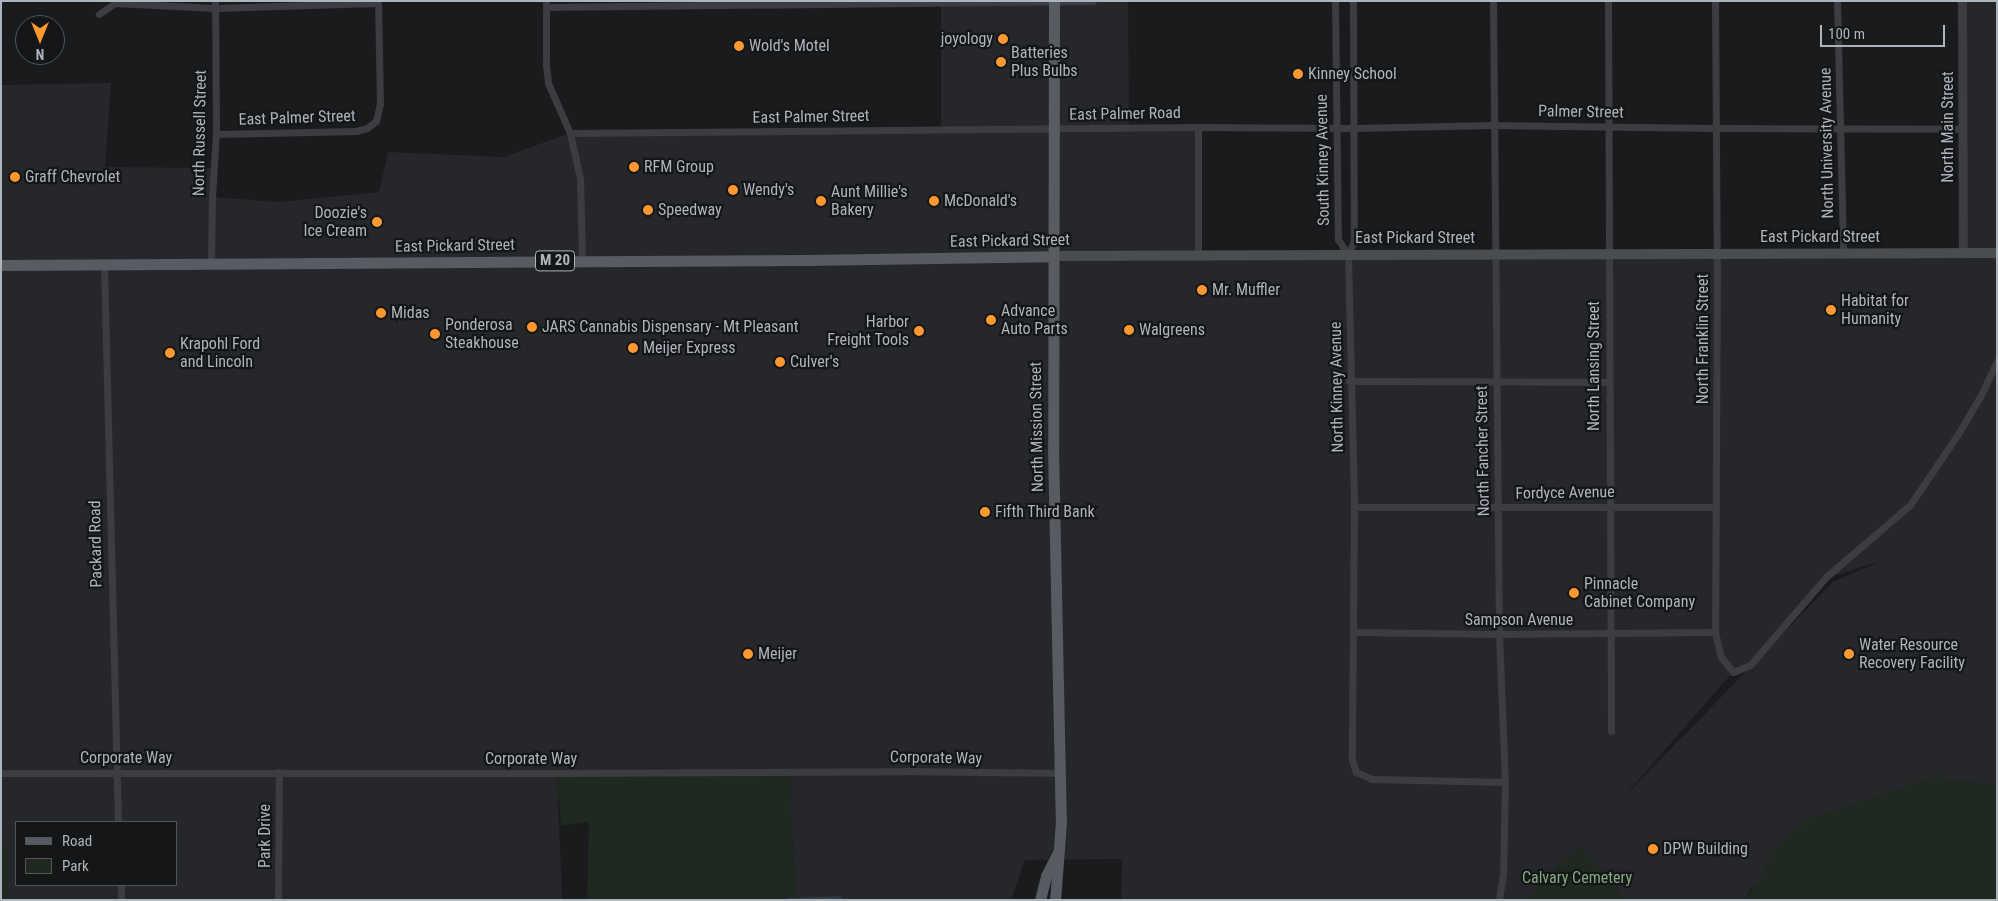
<!DOCTYPE html>
<html>
<head>
<meta charset="utf-8">
<style>
	body { margin:0 }
	#map { position:relative; width:1998px; height:901px; overflow:hidden; background:#1a1b1d; font-family:"Roboto Condensed",sans-serif }
	div>[style] { position:absolute }
	.built>* { inset:0; background:#26272a }
	.green>* { inset:0; background:#202920 }
	.water>* { inset:0; background:#2f3d43 }
	.minor>* { height:7px; margin:-3.5px; padding:0 3.5px; transform-origin:3.5px; border-radius:3.5px; background:#3b3d42 }
	.tertiary>* { height:9px; margin:-4.5px; padding:0 4.5px; transform-origin:4.5px; border-radius:4.5px; background:#3b3d42 }
	.secondary>* { height:10px; margin:-5px; padding:0 5px; transform-origin:5px; border-radius:5px; background:#494d52 }
	.primary>* { height:11px; margin:-5.5px; padding:0 5.5px; transform-origin:5.5px; border-radius:5.5px; background:#575b62 }
	.dots>* { width:14px; height:14px; translate:-50% -50%; box-sizing:border-box; border:2px solid #151618; border-radius:50% }
	span { translate:-50% -50%; white-space:nowrap; text-align:center; line-height:1.15; -webkit-text-stroke:4.5px #151618; paint-order:stroke }
	.shield-label span { padding:1px 4px; background:#151618; border:1px solid; border-radius:4px; -webkit-text-stroke-width:0 }
	.shield-label { font-size:15px; color:#acb4bd; font-weight:700 }
	.poi-label { font-size:16px; color:#acb4bd }
	.right { translate:-100% -50%; text-align:right }
	.left { translate:0 -50%; text-align:left }
	.street-label { font-size:16px; color:#acb4bd }
	.park-label { font-size:16px; color:#86a982 }
	.frame { position:absolute; inset:0; border:2px solid #acb4bd; pointer-events:none }
	.legend { position:absolute; left:15px; top:821px; width:162px; height:65px; box-sizing:border-box; background:#151618; border:1px solid #51555a; margin:0; padding:6px 9px; list-style:none; font-size:15px; color:#acb4bd }
	.legend li { display:flex; align-items:center; gap:10px; height:25px }
	.legend b { width:25px; border:1px solid #51555a }
	.north { position:absolute; left:15px; top:15px; width:50px; height:50px; box-sizing:border-box; background:#151618; border:1px solid #51555a; border-radius:50%; rotate:180deg; font-size:14px; font-weight:700; line-height:20px; text-align:center; color:#acb4bd }
	.north::after { content:''; display:block; margin:auto; width:18px; height:22px; background:#ff9830; clip-path:polygon(50% 0,100% 100%,50% 72%,0 100%) }
	.scale { position:absolute; left:1820px; top:25px; width:125px; height:22px; box-sizing:border-box; border:2px solid #acb4bd; border-top:0; padding-left:6px; font-size:15px; line-height:18px; white-space:nowrap; color:#acb4bd; -webkit-text-stroke:4px #151618; paint-order:stroke }
</style>
</head>
<body>
<div id="map">
	<div class="built">
		<i style="clip-path:polygon(evenodd,988px 1px,1128px 1px,1129px 128px,1198px 127px,1198px 255px,1962px 253px,1962px 1px,1997px 1px,1997px 785px,1946px 780px,1751px 888px,1746px 900px,1624px 900px,1578px 845px,1525px 900px,1121px 900px,1122px 859px,1025px 860px,1011px 900px,844px 900px,841px 896px,796px 898px,790px 810px,791px 772px,557px 773px,562px 900px,8px 900px,6px 846px,1px 845px,1px 85px,111px 83px,105px 167px,214px 168px,212px 197px,279px 202px,379px 192px,388px 152px,504px 157px,570px 133px,941px 130px,941px 3px,988px 1px,1881px 561px,1833px 582px,1622px 799px,1733px 672px,1750px 665px,1826px 578px,1881px 561px,988px 1px,16px 822px,176px 822px,176px 885px,16px 885px,16px 822px)"></i>
	</div>
	<div class="green">
		<i style="clip-path:polygon(791px 772px,790px 810px,796px 898px,789px 900px,587px 900px,589px 822px,561px 826px,557px 773px)"></i>
		<i style="clip-path:polygon(1938px 775px,1946px 780px,1997px 785px,1997px 900px,1746px 900px,1780px 842px,1808px 819px)"></i>
		<i style="clip-path:polygon(1px 845px,6px 846px,8px 900px,1px 900px)"></i>
		<i style="clip-path:polygon(1578px 845px,1624px 900px,1525px 900px)"></i>
	</div>
	<div class="water">
		<i style="clip-path:polygon(841px 896px,844px 900px,784px 900px,789px 898px)"></i>
	</div>
	<div class="minor">
		<i style="left:546px;top:1px;width:63px;rotate:90deg"></i>
		<i style="left:546px;top:64px;width:19px;rotate:84deg"></i>
		<i style="left:548px;top:83px;width:55px;rotate:66.3deg"></i>
		<i style="left:570px;top:133px;width:46px;rotate:77.5deg"></i>
		<i style="left:580px;top:178px;width:83px;rotate:88.6deg"></i>
		<i style="left:1335px;top:1px;width:238px;rotate:89.3deg"></i>
		<i style="left:1338px;top:239px;width:19px;rotate:58deg"></i>
		<i style="left:1353px;top:1px;width:240px;rotate:89.8deg"></i>
		<i style="left:1354px;top:241px;width:15px;rotate:113deg"></i>
		<i style="left:1348px;top:255px;width:252px;rotate:88.6deg"></i>
		<i style="left:1354px;top:507px;width:253px;rotate:90.5deg"></i>
		<i style="left:1352px;top:760px;width:13px;rotate:72deg"></i>
		<i style="left:1356px;top:772px;width:17px;rotate:24deg"></i>
		<i style="left:1372px;top:779px;width:133px;rotate:1.3deg"></i>
		<i style="left:1493px;top:1px;width:633px;rotate:89.46deg"></i>
		<i style="left:1499px;top:634px;width:148px;rotate:87.7deg"></i>
		<i style="left:1505px;top:782px;width:92px;rotate:91.2deg"></i>
		<i style="left:1503px;top:874px;width:26px;rotate:99deg"></i>
		<i style="left:1608px;top:1px;width:730px;rotate:89.76deg"></i>
		<i style="left:1715px;top:1px;width:266px;rotate:89.6deg"></i>
		<i style="left:1717px;top:267px;width:365px;rotate:90.3deg"></i>
		<i style="left:1715px;top:632px;width:26px;rotate:77deg"></i>
		<i style="left:1721px;top:657px;width:19px;rotate:51deg"></i>
		<i style="left:1733px;top:672px;width:18px;rotate:-22deg"></i>
		<i style="left:1750px;top:665px;width:116px;rotate:-49.2deg"></i>
		<i style="left:1826px;top:577px;width:111px;rotate:-40.6deg"></i>
		<i style="left:1910px;top:505px;width:86px;rotate:-55.9deg"></i>
		<i style="left:1958px;top:434px;width:45px;rotate:-59.5deg"></i>
		<i style="left:1981px;top:395px;width:38px;rotate:-65deg"></i>
		<i style="left:1837px;top:1px;width:252px;rotate:88.6deg"></i>
		<i style="left:546px;top:7px;width:547px;rotate:-0.63deg"></i>
		<i style="left:99px;top:14px;width:19px;rotate:-35deg"></i>
		<i style="left:115px;top:3px;width:100px;rotate:2.9deg"></i>
		<i style="left:215px;top:8px;width:163px;rotate:-1.8deg"></i>
		<i style="left:570px;top:133px;width:628px;rotate:-0.55deg"></i>
		<i style="left:1198px;top:127px;width:155px;rotate:0.4deg"></i>
		<i style="left:1353px;top:128px;width:140px;rotate:-1.2deg"></i>
		<i style="left:1493px;top:125px;width:223px;rotate:0.8deg"></i>
		<i style="left:1716px;top:128px;width:247px;rotate:0.2deg"></i>
		<i style="left:216px;top:134px;width:140px;rotate:-1.2deg"></i>
		<i style="left:356px;top:131px;width:11px;rotate:-15deg"></i>
		<i style="left:367px;top:128px;width:11px;rotate:-38deg"></i>
		<i style="left:376px;top:121px;width:17px;rotate:-77deg"></i>
		<i style="left:380px;top:104px;width:103px;rotate:-91.1deg"></i>
		<i style="left:1198px;top:256px;width:129px;rotate:-90deg"></i>
		<i style="left:104px;top:265px;width:557px;rotate:88.56deg"></i>
		<i style="left:211px;top:265px;width:68px;rotate:-89.2deg"></i>
		<i style="left:212px;top:197px;width:63px;rotate:-86.4deg"></i>
		<i style="left:216px;top:134px;width:133px;rotate:-90.4deg"></i>
		<i style="left:1349px;top:381px;width:259px;rotate:0.2deg"></i>
		<i style="left:1354px;top:507px;width:362px"></i>
		<i style="left:1353px;top:632px;width:146px;rotate:0.8deg"></i>
		<i style="left:1499px;top:634px;width:216px;rotate:-0.5deg"></i>
		<i style="left:1px;top:773px;width:556px"></i>
		<i style="left:557px;top:773px;width:347px;rotate:-0.3deg"></i>
		<i style="left:904px;top:771px;width:156px;rotate:0.7deg"></i>
		<i style="left:121px;top:885px;width:15px;rotate:90deg"></i>
		<i style="left:278px;top:900px;width:128px;rotate:-89.6deg"></i>
	</div>
	<div class="tertiary">
		<i style="left:1962px;top:1px;width:252px;rotate:89.8deg"></i>
	</div>
	<div class="secondary">
		<i style="left:1052px;top:256px;width:945px;rotate:-0.18deg"></i>
	</div>
	<div class="primary">
		<i style="left:1054px;top:1px;width:446px;rotate:90.1deg"></i>
		<i style="left:1053px;top:447px;width:374px;rotate:88.8deg"></i>
		<i style="left:1061px;top:821px;width:79px;rotate:94.3deg"></i>
		<i style="left:1px;top:265px;width:805px;rotate:-0.36deg"></i>
		<i style="left:806px;top:260px;width:246px;rotate:-0.9deg"></i>
		<i style="left:1040px;top:900px;width:25px;rotate:-76deg"></i>
		<i style="left:1046px;top:876px;width:25px;rotate:-63deg"></i>
	</div>
	<div class="dots">
		<i style="left:1003px;top:39px;background:#ff9830"></i>
		<i style="left:739px;top:46px;background:#ff9830"></i>
		<i style="left:1001px;top:62px;background:#ff9830"></i>
		<i style="left:1298px;top:74px;background:#ff9830"></i>
		<i style="left:634px;top:167px;background:#ff9830"></i>
		<i style="left:15px;top:177px;background:#ff9830"></i>
		<i style="left:733px;top:190px;background:#ff9830"></i>
		<i style="left:821px;top:201px;background:#ff9830"></i>
		<i style="left:934px;top:201px;background:#ff9830"></i>
		<i style="left:648px;top:210px;background:#ff9830"></i>
		<i style="left:377px;top:222px;background:#ff9830"></i>
		<i style="left:1202px;top:290px;background:#ff9830"></i>
		<i style="left:1831px;top:310px;background:#ff9830"></i>
		<i style="left:381px;top:313px;background:#ff9830"></i>
		<i style="left:991px;top:320px;background:#ff9830"></i>
		<i style="left:532px;top:327px;background:#ff9830"></i>
		<i style="left:1129px;top:330px;background:#ff9830"></i>
		<i style="left:919px;top:331px;background:#ff9830"></i>
		<i style="left:435px;top:334px;background:#ff9830"></i>
		<i style="left:633px;top:348px;background:#ff9830"></i>
		<i style="left:170px;top:353px;background:#ff9830"></i>
		<i style="left:780px;top:362px;background:#ff9830"></i>
		<i style="left:985px;top:512px;background:#ff9830"></i>
		<i style="left:1574px;top:593px;background:#ff9830"></i>
		<i style="left:748px;top:654px;background:#ff9830"></i>
		<i style="left:1849px;top:654px;background:#ff9830"></i>
		<i style="left:1653px;top:849px;background:#ff9830"></i>
	</div>
	<div class="shield-label">
		<span style="left:555px;top:261px">M 20</span>
	</div>
	<div class="poi-label">
		<span class="right" style="left:993px;top:39px">joyology</span>
		<span class="left" style="left:749px;top:46px">Wold's Motel</span>
		<span class="left" style="left:1011px;top:62px">Batteries<br>Plus Bulbs</span>
		<span class="left" style="left:1308px;top:74px">Kinney School</span>
		<span class="left" style="left:644px;top:167px">RFM Group</span>
		<span class="left" style="left:25px;top:177px">Graff Chevrolet</span>
		<span class="left" style="left:743px;top:190px">Wendy's</span>
		<span class="left" style="left:831px;top:201px">Aunt Millie's<br>Bakery</span>
		<span class="left" style="left:944px;top:201px">McDonald's</span>
		<span class="left" style="left:658px;top:210px">Speedway</span>
		<span class="right" style="left:367px;top:222px">Doozie's<br>Ice Cream</span>
		<span class="left" style="left:1212px;top:290px">Mr. Muffler</span>
		<span class="left" style="left:1841px;top:310px">Habitat for<br>Humanity</span>
		<span class="left" style="left:1001px;top:320px">Advance<br>Auto Parts</span>
		<span class="left" style="left:391px;top:313px">Midas</span>
		<span class="right" style="left:909px;top:331px">Harbor<br>Freight Tools</span>
		<span class="left" style="left:445px;top:334px">Ponderosa<br>Steakhouse</span>
		<span class="left" style="left:542px;top:327px">JARS Cannabis Dispensary - Mt Pleasant</span>
		<span class="left" style="left:1139px;top:330px">Walgreens</span>
		<span class="left" style="left:180px;top:353px">Krapohl Ford<br>and Lincoln</span>
		<span class="left" style="left:643px;top:348px">Meijer Express</span>
		<span class="left" style="left:790px;top:362px">Culver's</span>
		<span class="left" style="left:995px;top:512px">Fifth Third Bank</span>
		<span class="left" style="left:1584px;top:593px">Pinnacle<br>Cabinet Company</span>
		<span class="left" style="left:1859px;top:654px">Water Resource<br>Recovery Facility</span>
		<span class="left" style="left:758px;top:654px">Meijer</span>
		<span class="left" style="left:1663px;top:849px">DPW Building</span>
	</div>
	<div class="street-label">
		<span style="left:1581px;top:112px;rotate:1deg">Palmer Street</span>
		<span style="left:1125px;top:114px;rotate:-1deg">East Palmer Road</span>
		<span style="left:811px;top:117px;rotate:-1deg">East Palmer Street</span>
		<span style="left:297px;top:118px;rotate:-2deg">East Palmer Street</span>
		<span style="left:1948px;top:127px;rotate:-90deg">North Main Street</span>
		<span style="left:200px;top:133px;rotate:-89deg">North Russell Street</span>
		<span style="left:1827px;top:143px;rotate:-91deg">North University Avenue</span>
		<span style="left:1323px;top:160px;rotate:-91deg">South Kinney Avenue</span>
		<span style="left:1820px;top:237px">East Pickard Street</span>
		<span style="left:1415px;top:238px">East Pickard Street</span>
		<span style="left:1010px;top:241px;rotate:-1deg">East Pickard Street</span>
		<span style="left:455px;top:246px;rotate:-1deg">East Pickard Street</span>
		<span style="left:1703px;top:339px;rotate:-90deg">North Franklin Street</span>
		<span style="left:1594px;top:366px;rotate:-90deg">North Lansing Street</span>
		<span style="left:1337px;top:387px;rotate:-91deg">North Kinney Avenue</span>
		<span style="left:1037px;top:427px;rotate:-91deg">North Mission Street</span>
		<span style="left:1483px;top:451px;rotate:-91deg">North Fancher Street</span>
		<span style="left:1565px;top:493px;rotate:-1deg">Fordyce Avenue</span>
		<span style="left:96px;top:544px;rotate:-91deg">Packard Road</span>
		<span style="left:1519px;top:620px">Sampson Avenue</span>
		<span style="left:126px;top:758px">Corporate Way</span>
		<span style="left:936px;top:758px;rotate:1deg">Corporate Way</span>
		<span style="left:531px;top:759px">Corporate Way</span>
		<span style="left:265px;top:836px;rotate:-90deg">Park Drive</span>
	</div>
	<div class="park-label">
		<span style="left:1577px;top:878px">Calvary Cemetery</span>
	</div>
	<div class="frame"></div>
	<ul class="legend">
	<li><b style="height:6px;background:#575b62"></b>Road</li>
	<li><b style="height:14px;background:#202920"></b>Park</li>
	</ul>
	<div class="north">N</div>
	<div class="scale">100 m</div>
</div>
</body>
</html>
